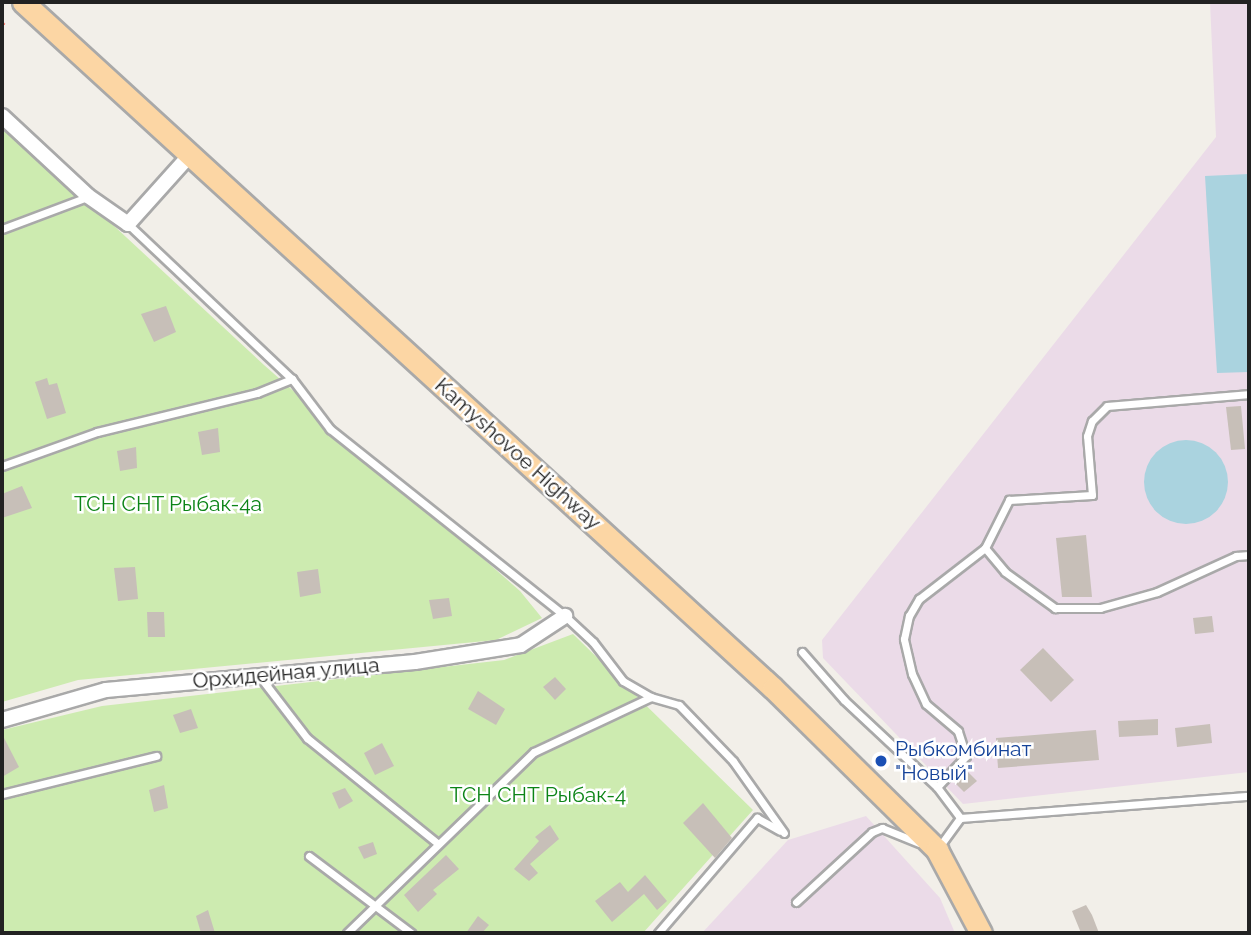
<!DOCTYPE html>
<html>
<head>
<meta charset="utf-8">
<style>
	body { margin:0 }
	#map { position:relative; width:1251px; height:935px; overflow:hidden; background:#f2efe9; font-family:Raleway,sans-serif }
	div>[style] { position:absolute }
	.industrial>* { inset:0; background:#ebdbe8 }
	.grass>* { inset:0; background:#cdebb0 }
	.water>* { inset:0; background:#aad3df }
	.round { border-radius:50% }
	.building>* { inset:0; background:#c7bfb8 }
	.path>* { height:2.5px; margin-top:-1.25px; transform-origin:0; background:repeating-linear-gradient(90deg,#fa8072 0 3.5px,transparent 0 7px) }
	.roads { filter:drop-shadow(2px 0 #a9a9a9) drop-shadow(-2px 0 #a9a9a9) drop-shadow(0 2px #a9a9a9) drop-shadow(0 -2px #a9a9a9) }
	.service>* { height:7px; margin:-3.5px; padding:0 3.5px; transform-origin:3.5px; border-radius:3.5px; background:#fff }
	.minor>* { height:14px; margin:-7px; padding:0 7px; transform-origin:7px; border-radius:7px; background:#fff }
	.primary>* { height:21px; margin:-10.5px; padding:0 10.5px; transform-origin:10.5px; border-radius:10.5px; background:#fcd6a4 }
	.dots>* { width:19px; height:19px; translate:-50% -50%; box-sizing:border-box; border:4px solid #fff; border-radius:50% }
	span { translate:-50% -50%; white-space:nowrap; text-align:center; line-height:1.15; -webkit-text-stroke:5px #fff; paint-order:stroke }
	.street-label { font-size:21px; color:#222 }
	.park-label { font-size:21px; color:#0c8416 }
	.transit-label { font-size:21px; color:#164399 }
	.left { translate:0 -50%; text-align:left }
	.frame { position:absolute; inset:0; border:4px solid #222; pointer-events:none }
</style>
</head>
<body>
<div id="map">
	<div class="industrial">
		<i style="clip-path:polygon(1210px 2px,1249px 2px,1249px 772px,963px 804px,823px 658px,822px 640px,1216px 137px)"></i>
		<i style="clip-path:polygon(866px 816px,940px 898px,955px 933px,702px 933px,788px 840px)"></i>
	</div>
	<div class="grass">
		<i style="clip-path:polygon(2px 122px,264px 365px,520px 591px,542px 618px,496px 640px,78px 680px,2px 702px)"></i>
		<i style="clip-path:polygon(573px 634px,753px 810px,643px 933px,2px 933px,2px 730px,102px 706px,504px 660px)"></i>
	</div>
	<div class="water">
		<i style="clip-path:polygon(1249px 174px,1249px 372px,1217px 373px,1205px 176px)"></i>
		<i class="round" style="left:1144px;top:440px;width:84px;height:84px"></i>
	</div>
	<div class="building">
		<i style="clip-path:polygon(166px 306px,176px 332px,154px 342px,141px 314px)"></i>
		<i style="clip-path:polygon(47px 378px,49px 385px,57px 383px,66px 413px,47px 419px,35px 382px)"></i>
		<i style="clip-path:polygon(1241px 406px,1245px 449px,1231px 450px,1226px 407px)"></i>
		<i style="clip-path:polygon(218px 428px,220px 452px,202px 455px,198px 432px)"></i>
		<i style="clip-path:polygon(136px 447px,137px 468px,120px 471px,117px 451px)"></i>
		<i style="clip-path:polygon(22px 486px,32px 508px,2px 518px,2px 494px)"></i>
		<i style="clip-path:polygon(1086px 535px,1092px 597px,1062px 597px,1056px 538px)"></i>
		<i style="clip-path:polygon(135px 567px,138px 599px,118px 601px,114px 568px)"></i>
		<i style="clip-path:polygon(318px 569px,321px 593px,300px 597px,297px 572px)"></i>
		<i style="clip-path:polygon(449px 598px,452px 616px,433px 619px,429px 600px)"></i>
		<i style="clip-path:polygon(147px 612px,164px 612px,165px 637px,148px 637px)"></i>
		<i style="clip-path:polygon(1212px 616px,1214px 632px,1195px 634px,1193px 618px)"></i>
		<i style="clip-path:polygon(1043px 648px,1074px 680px,1051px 702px,1020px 670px)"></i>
		<i style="clip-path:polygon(555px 677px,566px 689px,555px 700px,543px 687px)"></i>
		<i style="clip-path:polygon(478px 691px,505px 709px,496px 725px,468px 709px)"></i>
		<i style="clip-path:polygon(191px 709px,198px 728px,180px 733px,173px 715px)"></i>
		<i style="clip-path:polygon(1158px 719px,1158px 735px,1119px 737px,1118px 721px)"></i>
		<i style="clip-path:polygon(1210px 724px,1212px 743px,1177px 747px,1175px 728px)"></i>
		<i style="clip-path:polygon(1096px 730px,1099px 760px,998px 768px,996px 738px)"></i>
		<i style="clip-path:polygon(2px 734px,19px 767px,2px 777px)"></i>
		<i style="clip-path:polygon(382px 743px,394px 766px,375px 775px,364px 753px)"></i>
		<i style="clip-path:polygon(965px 769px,977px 781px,964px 792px,953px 781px)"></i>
		<i style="clip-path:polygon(164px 785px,168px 808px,154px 812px,149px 790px)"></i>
		<i style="clip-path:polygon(345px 788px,353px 801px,339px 809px,332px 793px)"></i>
		<i style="clip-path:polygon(703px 803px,732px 838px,715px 858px,683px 823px)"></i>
		<i style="clip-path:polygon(550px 825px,559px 839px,530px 864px,538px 873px,529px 881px,514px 869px,539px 841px,535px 837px)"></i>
		<i style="clip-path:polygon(373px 842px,377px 854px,364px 859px,358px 847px)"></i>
		<i style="clip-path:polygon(446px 855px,459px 869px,433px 890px,437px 894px,418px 912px,404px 895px)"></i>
		<i style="clip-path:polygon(645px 875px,667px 901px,657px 910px,644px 894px,612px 922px,595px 901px,620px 882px,628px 892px)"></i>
		<i style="clip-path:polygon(1086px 905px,1092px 915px,1099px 933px,1081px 933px,1072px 911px)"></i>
		<i style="clip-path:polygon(208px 910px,215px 933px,201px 933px,196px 916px)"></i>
		<i style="clip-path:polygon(478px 916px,489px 925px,482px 933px,466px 933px)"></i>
	</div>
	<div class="path">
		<i style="left:2px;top:22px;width:4px;rotate:45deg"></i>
	</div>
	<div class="roads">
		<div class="service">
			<i style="left:128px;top:224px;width:226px;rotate:43.4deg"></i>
			<i style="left:292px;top:379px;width:63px;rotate:52.8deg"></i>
			<i style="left:330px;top:429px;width:300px;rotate:38.5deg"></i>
			<i style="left:565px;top:616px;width:38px;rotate:43deg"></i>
			<i style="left:593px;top:642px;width:49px;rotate:52.4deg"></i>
			<i style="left:623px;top:681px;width:32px;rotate:30deg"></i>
			<i style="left:651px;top:697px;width:29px;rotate:16deg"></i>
			<i style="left:679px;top:705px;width:78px;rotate:46deg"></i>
			<i style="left:733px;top:761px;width:88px;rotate:54.7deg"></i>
			<i style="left:2px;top:229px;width:91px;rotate:-20.6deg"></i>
			<i style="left:2px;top:466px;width:101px;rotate:-19.7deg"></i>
			<i style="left:97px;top:432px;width:165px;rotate:-13.7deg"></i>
			<i style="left:257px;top:393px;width:38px;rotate:-22deg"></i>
			<i style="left:985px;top:548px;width:31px;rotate:50deg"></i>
			<i style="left:1005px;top:572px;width:62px;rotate:35.8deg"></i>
			<i style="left:1055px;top:608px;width:45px"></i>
			<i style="left:1100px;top:608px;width:59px;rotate:-15.7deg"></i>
			<i style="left:1157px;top:592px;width:87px;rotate:-24.5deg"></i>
			<i style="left:1236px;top:556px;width:13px;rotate:-4deg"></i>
			<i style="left:802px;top:652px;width:64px;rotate:48.8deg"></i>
			<i style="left:844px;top:700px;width:127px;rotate:43.1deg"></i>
			<i style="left:937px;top:787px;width:39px;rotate:53deg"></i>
			<i style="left:260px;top:677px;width:77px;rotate:52.4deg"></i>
			<i style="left:307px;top:738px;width:167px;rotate:38.9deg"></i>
			<i style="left:937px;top:787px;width:42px;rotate:-46.9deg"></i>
			<i style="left:966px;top:756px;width:26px;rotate:-108deg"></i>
			<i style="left:958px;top:731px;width:42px;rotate:-139.8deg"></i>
			<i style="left:926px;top:704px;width:33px;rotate:-115deg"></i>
			<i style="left:912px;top:674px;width:36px;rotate:-103deg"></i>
			<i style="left:904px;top:639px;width:24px;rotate:-78deg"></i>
			<i style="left:909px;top:616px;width:20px;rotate:-60deg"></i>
			<i style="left:919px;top:599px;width:83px;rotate:-37.7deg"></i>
			<i style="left:985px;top:548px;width:54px;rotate:-63.4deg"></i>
			<i style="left:1009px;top:500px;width:83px;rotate:-3.4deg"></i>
			<i style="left:1092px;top:495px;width:59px;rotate:-94.8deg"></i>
			<i style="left:1087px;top:436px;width:16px;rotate:-72deg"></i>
			<i style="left:1092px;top:421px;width:21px;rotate:-45deg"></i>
			<i style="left:1107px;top:406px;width:143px;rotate:-4.8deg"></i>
			<i style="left:2px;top:794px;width:159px;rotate:-13.9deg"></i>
			<i style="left:939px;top:847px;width:36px;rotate:-54deg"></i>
			<i style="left:960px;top:818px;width:290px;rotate:-4.4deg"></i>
			<i style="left:309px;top:856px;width:128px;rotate:37deg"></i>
			<i style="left:796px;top:902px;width:103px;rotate:-42.6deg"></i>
			<i style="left:872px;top:832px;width:11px;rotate:-22deg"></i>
			<i style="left:882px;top:828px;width:40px;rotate:22deg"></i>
			<i style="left:347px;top:933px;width:260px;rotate:-44.1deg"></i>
			<i style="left:534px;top:752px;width:129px;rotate:-25.2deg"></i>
			<i style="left:658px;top:933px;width:152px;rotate:-49.3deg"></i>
			<i style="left:757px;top:818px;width:26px;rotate:29deg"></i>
		</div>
		<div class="minor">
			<i style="left:2px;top:116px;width:117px;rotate:42.9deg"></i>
			<i style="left:88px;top:196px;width:49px;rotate:35deg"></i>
			<i style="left:128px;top:224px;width:93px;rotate:-48.1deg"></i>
			<i style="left:2px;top:720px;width:108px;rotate:-16.1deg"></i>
			<i style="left:106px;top:690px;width:310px;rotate:-5.2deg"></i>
			<i style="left:415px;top:662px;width:107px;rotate:-9.1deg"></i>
			<i style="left:521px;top:645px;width:53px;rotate:-33.4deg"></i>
		</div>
		<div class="primary">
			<i style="left:23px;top:2px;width:1016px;rotate:42.45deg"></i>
			<i style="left:773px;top:688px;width:231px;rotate:44.6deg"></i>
			<i style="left:937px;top:850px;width:94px;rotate:62.1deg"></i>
		</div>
	</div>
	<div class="dots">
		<i style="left:881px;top:761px;background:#1a4fb4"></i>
	</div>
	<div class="street-label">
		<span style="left:518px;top:454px;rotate:42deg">Kamyshovoe Highway</span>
		<span style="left:286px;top:673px;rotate:-5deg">Орхидейная улица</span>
	</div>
	<div class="park-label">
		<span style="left:168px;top:504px">ТСН СНТ Рыбак-4а</span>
		<span style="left:538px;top:795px">ТСН СНТ Рыбак-4</span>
	</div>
	<div class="transit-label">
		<span class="left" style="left:895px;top:761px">Рыбкомбинат<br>"Новый"</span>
	</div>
	<div class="frame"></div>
</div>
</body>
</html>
